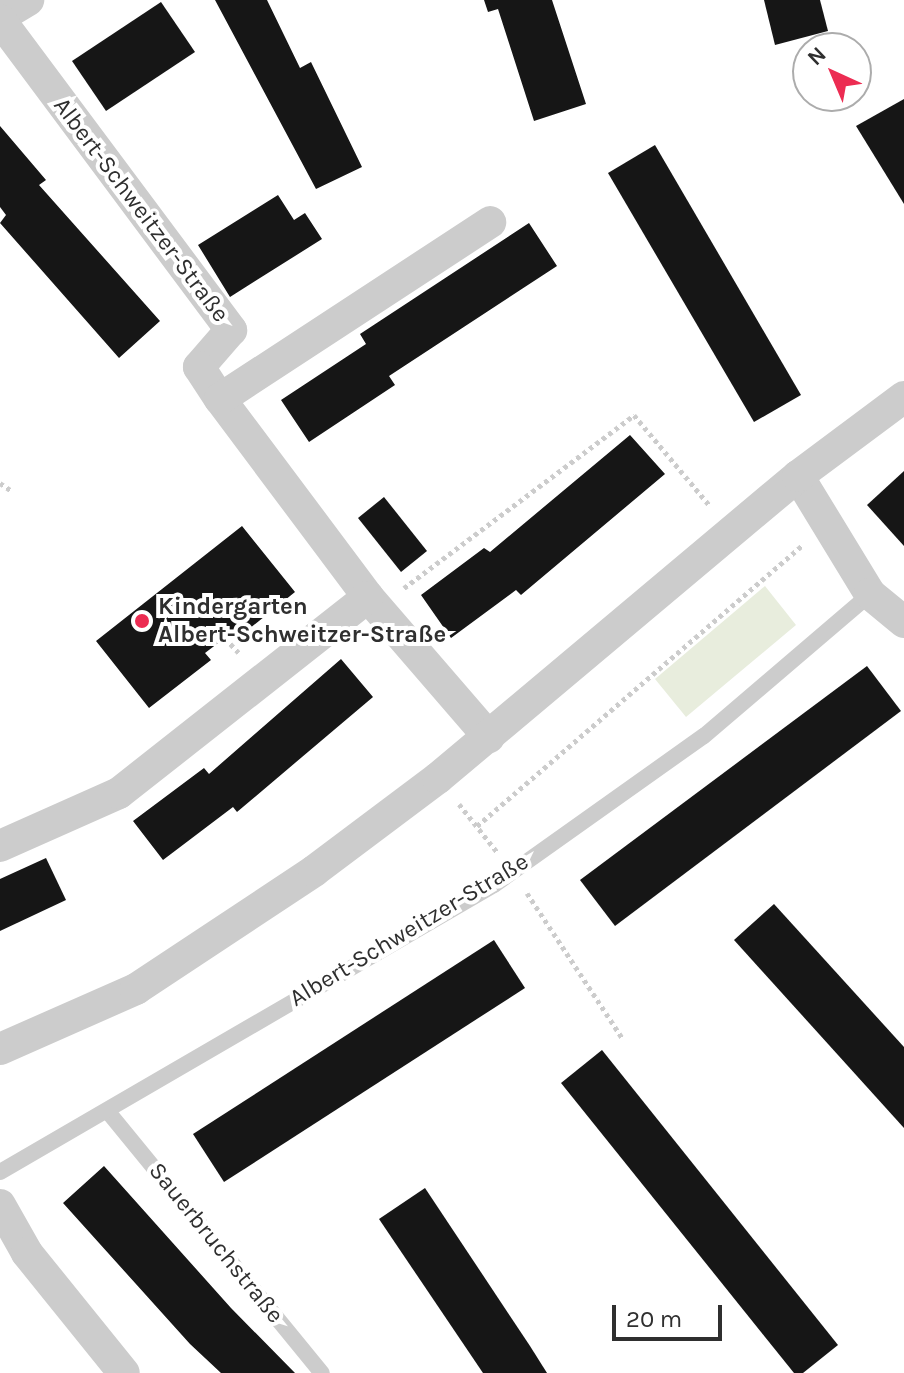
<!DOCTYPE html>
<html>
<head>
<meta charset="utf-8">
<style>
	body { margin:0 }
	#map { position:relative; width:904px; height:1373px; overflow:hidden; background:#fff; font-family:Karla,sans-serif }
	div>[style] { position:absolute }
	.green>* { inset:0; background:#e8eddd }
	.building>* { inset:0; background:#161616 }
	.path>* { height:5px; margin-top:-2.5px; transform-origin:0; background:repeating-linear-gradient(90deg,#ccc 0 4px,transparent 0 8px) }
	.service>* { height:16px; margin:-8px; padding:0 8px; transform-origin:8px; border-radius:8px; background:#ccc }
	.minor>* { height:32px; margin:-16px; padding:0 16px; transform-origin:16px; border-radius:16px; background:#ccc }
	.dots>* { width:22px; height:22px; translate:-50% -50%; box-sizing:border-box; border:4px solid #fff; border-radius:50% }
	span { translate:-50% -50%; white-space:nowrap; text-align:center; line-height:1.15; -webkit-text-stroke:8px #fff; paint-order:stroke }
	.street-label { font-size:24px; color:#2f2f2f }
	.poi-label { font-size:24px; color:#2f2f2f; font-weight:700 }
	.left { translate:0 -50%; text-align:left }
	.north { position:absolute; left:792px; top:32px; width:80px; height:80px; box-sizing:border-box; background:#fff; border:2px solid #acacac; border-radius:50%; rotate:316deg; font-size:22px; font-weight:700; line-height:32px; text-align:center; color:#2f2f2f }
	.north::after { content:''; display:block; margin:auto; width:28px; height:36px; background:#ec2c52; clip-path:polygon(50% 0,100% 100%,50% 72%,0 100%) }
	.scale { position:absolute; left:612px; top:1305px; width:110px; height:36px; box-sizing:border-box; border:4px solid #2f2f2f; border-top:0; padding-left:10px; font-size:24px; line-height:28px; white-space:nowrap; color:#2f2f2f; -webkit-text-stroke:6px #fff; paint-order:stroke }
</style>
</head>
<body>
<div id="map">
	<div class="green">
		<i style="clip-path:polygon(765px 586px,796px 625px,686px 717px,655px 679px)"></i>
	</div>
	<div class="building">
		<i style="clip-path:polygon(215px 0,267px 0,300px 68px,311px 62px,362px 167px,316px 189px)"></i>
		<i style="clip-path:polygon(484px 0,552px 0,586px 104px,534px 121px,498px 9px,488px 12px)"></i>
		<i style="clip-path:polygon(764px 0,820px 0,828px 31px,775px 45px)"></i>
		<i style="clip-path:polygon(161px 2px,195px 52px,106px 111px,72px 61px)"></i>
		<i style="clip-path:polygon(904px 99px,904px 204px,856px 126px)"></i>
		<i style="clip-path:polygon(0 126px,46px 180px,39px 185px,160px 321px,119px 358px,0 223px,6px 215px,0 207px)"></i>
		<i style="clip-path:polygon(655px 145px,801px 395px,754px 422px,608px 173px)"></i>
		<i style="clip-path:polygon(278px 195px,294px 220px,305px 213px,322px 239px,230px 297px,198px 245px)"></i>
		<i style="clip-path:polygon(529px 223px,557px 266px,389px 376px,395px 385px,309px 442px,281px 400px,366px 344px,360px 334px)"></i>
		<i style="clip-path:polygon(630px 435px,665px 474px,521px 595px,516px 590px,451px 638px,421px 595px,484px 548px,490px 552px)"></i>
		<i style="clip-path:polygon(904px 471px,904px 546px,867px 505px)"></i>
		<i style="clip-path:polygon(384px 497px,427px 551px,401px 572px,358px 518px)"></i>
		<i style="clip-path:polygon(242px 526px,295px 592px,239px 637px,234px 631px,205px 653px,211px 660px,149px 708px,96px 641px)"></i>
		<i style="clip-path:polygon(341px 659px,373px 697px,237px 812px,233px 807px,163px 860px,133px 821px,204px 768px,209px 774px)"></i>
		<i style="clip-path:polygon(867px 666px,901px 711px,615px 926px,580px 880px)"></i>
		<i style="clip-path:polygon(46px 858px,66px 900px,0 931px,0 879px)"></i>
		<i style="clip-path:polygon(774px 904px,904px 1047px,904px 1128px,734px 940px)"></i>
		<i style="clip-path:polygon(494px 940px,525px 988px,224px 1182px,193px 1134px)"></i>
		<i style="clip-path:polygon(602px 1050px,838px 1345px,803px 1373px,794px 1373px,561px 1083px)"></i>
		<i style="clip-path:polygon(104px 1166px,231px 1308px,295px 1373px,221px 1373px,190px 1344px,63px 1203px)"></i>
		<i style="clip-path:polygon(425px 1188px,530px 1346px,547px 1373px,483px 1373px,379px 1219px)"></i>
	</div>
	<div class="path">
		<i style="left:0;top:483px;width:14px;rotate:34deg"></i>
		<i style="left:404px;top:588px;width:288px;rotate:-36.9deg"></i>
		<i style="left:634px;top:415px;width:119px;rotate:50.1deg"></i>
		<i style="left:225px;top:638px;width:21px;rotate:47deg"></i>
		<i style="left:459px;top:804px;width:61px;rotate:51.6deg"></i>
		<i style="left:477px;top:826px;width:430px;rotate:-40.8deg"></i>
		<i style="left:527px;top:893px;width:175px;rotate:56.7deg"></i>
	</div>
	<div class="service">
		<i style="left:109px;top:1113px;width:336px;rotate:50.7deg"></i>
		<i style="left:0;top:1172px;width:571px;rotate:-30.16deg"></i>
		<i style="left:494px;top:885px;width:257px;rotate:-35.4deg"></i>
		<i style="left:704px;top:736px;width:218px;rotate:-40.5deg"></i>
	</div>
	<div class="minor">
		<i style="left:0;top:17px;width:33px;rotate:-31deg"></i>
		<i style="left:0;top:20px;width:387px;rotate:53.3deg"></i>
		<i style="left:231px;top:330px;width:49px;rotate:130.9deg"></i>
		<i style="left:199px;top:367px;width:38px;rotate:57deg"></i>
		<i style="left:220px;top:399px;width:247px;rotate:53.2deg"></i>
		<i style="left:368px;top:597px;width:185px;rotate:49.2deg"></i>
		<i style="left:220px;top:399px;width:323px;rotate:-33.2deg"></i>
		<i style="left:798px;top:476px;width:138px;rotate:58.6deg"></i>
		<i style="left:870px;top:594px;width:44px;rotate:39.5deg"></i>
		<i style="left:0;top:846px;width:130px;rotate:-24deg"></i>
		<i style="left:119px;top:793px;width:317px;rotate:-38.2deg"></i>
		<i style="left:0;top:1049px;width:149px;rotate:-23.8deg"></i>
		<i style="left:136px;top:989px;width:214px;rotate:-33.5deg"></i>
		<i style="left:314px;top:871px;width:155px;rotate:-36.9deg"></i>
		<i style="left:438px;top:778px;width:470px;rotate:-40deg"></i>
		<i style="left:798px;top:476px;width:132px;rotate:-36.7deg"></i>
		<i style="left:0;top:1205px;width:55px;rotate:60.6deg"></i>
		<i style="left:27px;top:1253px;width:154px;rotate:51.1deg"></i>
	</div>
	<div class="dots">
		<i style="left:142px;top:621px;background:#ec2c52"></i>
	</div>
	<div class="street-label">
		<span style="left:141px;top:210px;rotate:53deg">Albert-Schweitzer-Straße</span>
		<span style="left:409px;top:930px;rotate:-31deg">Albert-Schweitzer-Straße</span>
		<span style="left:216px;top:1243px;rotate:51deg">Sauerbruchstraße</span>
	</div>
	<div class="poi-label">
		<span class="left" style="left:158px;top:621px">Kindergarten<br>Albert-Schweitzer-Straße</span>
	</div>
	<div class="north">N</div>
	<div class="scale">20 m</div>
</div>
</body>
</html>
